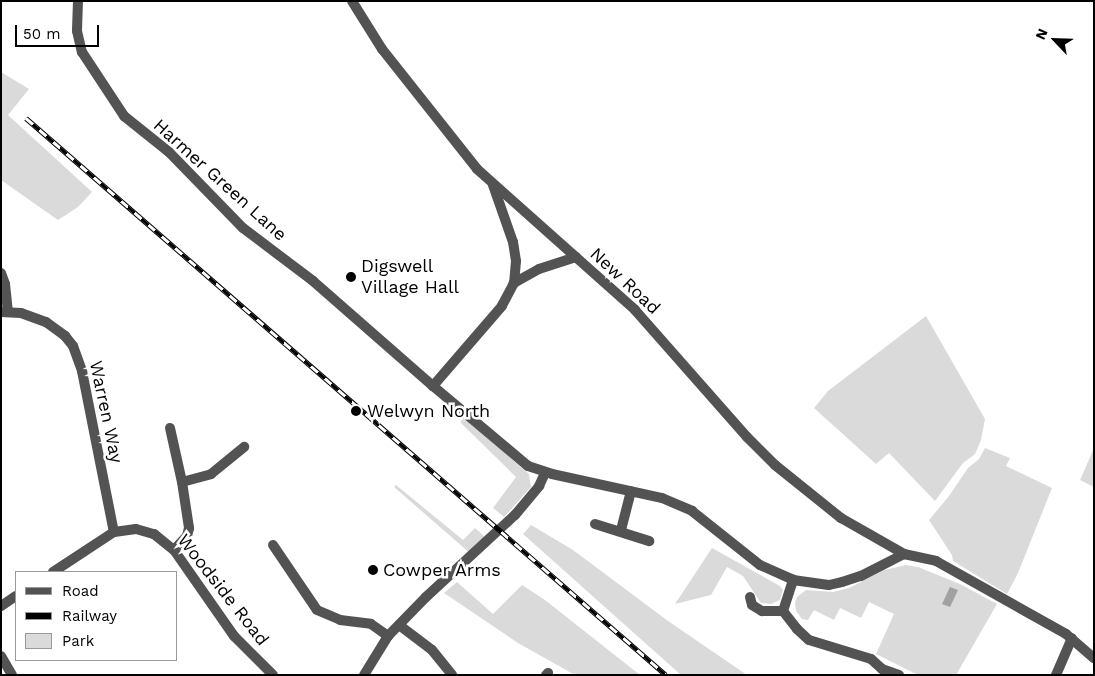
<!DOCTYPE html>
<html>
<head>
<meta charset="utf-8">
<style>
	body { margin:0 }
	#map { position:relative; width:1095px; height:676px; overflow:hidden; background:#fff; font-family:"Work Sans",sans-serif }
	div>[style] { position:absolute }
	.green>* { inset:0; background:#dadada }
	.water>* { inset:0; background:#a1a1a1 }
	.minor>* { height:10px; margin:-5px; padding:0 5px; transform-origin:5px; border-radius:5px; background:#535353 }
	.tertiary>* { height:10px; margin:-5px; padding:0 5px; transform-origin:5px; border-radius:5px; background:#535353 }
	.rail>* { height:5px; margin-top:-2.5px; transform-origin:0; background:repeating-linear-gradient(90deg,#fff 0 9px,#000 0 18px); box-sizing:border-box; border-block:1px solid #000 }
	.dots>* { width:14px; height:14px; translate:-50% -50%; box-sizing:border-box; border:2px solid #fff; border-radius:50% }
	span { translate:-50% -50%; white-space:nowrap; text-align:center; line-height:1.15; -webkit-text-stroke:5px #fff; paint-order:stroke }
	.street-label { font-size:18px; color:#000 }
	.poi-label { font-size:18px; color:#000 }
	.left { translate:0 -50%; text-align:left }
	.frame { position:absolute; inset:0; border:2px solid #000; pointer-events:none }
	.legend { position:absolute; left:15px; top:571px; width:162px; height:90px; box-sizing:border-box; background:#fff; border:1px solid #999; margin:0; padding:6px 9px; list-style:none; font-size:15px; color:#000 }
	.legend li { display:flex; align-items:center; gap:10px; height:25px }
	.legend b { width:25px; border:1px solid #999 }
	.north { position:absolute; left:1030px; top:15px; width:50px; height:50px; -webkit-text-stroke:4px #fff; paint-order:stroke; rotate:294deg; font-size:14px; font-weight:700; line-height:20px; text-align:center; color:#000 }
	.north::after { content:''; display:block; margin:auto; width:18px; height:22px; background:#000; clip-path:polygon(50% 0,100% 100%,50% 72%,0 100%) }
	.scale { position:absolute; left:15px; top:25px; width:84px; height:22px; box-sizing:border-box; border:2px solid #000; border-top:0; padding-left:6px; font-size:15px; line-height:18px; white-space:nowrap; color:#000; -webkit-text-stroke:4px #fff; paint-order:stroke }
</style>
</head>
<body>
<div id="map">
	<div class="green">
		<i style="clip-path:polygon(1px 72px,29px 89px,8px 115px,92px 192px,78px 207px,58px 220px,1px 180px)"></i>
		<i style="clip-path:polygon(926px 316px,985px 419px,981px 440px,975px 454px,963px 463px,935px 501px,889px 453px,876px 464px,814px 408px,828px 391px)"></i>
		<i style="clip-path:polygon(464px 418px,529px 474px,531px 487px,504px 517px,493px 508px,516px 477px,460px 422px)"></i>
		<i style="clip-path:polygon(985px 448px,1010px 458px,1006px 466px,1052px 488px,1018px 573px,1007px 594px,953px 561px,952px 555px,929px 520px,949px 496px,968px 468px,979px 459px)"></i>
		<i style="clip-path:polygon(1094px 448px,1094px 487px,1080px 480px)"></i>
		<i style="clip-path:polygon(396px 485px,463px 540px,475px 528px,486px 538px,471px 554px,394px 487px)"></i>
		<i style="clip-path:polygon(531px 525px,573px 550px,668px 621px,747px 675px,681px 675px,523px 534px)"></i>
		<i style="clip-path:polygon(712px 548px,780px 586px,783px 590px,780px 600px,771px 604px,761px 603px,743px 576px,727px 567px,711px 595px,675px 604px)"></i>
		<i style="clip-path:polygon(906px 565px,918px 567px,960px 584px,997px 604px,956px 675px,918px 675px,876px 654px,894px 614px,869px 602px,861px 618px,840px 608px,834px 620px,814px 610px,808px 620px,802px 619px,796px 611px,795px 603px,797px 597px,806px 590px,833px 592px,849px 588px,884px 570px)"></i>
		<i style="clip-path:polygon(457px 582px,493px 614px,522px 585px,545px 600px,640px 675px,575px 675px,518px 643px,444px 593px)"></i>
	</div>
	<div class="water">
		<i style="clip-path:polygon(950px 587px,958px 590px,950px 607px,942px 604px)"></i>
	</div>
	<div class="minor">
		<i style="left:78px;top:1px;width:30px;rotate:92deg"></i>
		<i style="left:77px;top:31px;width:22px;rotate:77deg"></i>
		<i style="left:82px;top:52px;width:77px;rotate:56.7deg"></i>
		<i style="left:124px;top:116px;width:58px;rotate:38.7deg"></i>
		<i style="left:169px;top:152px;width:106px;rotate:45.8deg"></i>
		<i style="left:243px;top:228px;width:88px;rotate:37.1deg"></i>
		<i style="left:313px;top:281px;width:159px;rotate:41.2deg"></i>
		<i style="left:1px;top:273px;width:12px;rotate:70deg"></i>
		<i style="left:5px;top:284px;width:28px;rotate:84deg"></i>
		<i style="left:1px;top:312px;width:20px;rotate:3deg"></i>
		<i style="left:21px;top:313px;width:27px;rotate:20deg"></i>
		<i style="left:46px;top:322px;width:24px;rotate:36deg"></i>
		<i style="left:65px;top:336px;width:13px;rotate:51deg"></i>
		<i style="left:73px;top:346px;width:27px;rotate:70deg"></i>
		<i style="left:82px;top:371px;width:164px;rotate:78.8deg"></i>
		<i style="left:170px;top:428px;width:55px;rotate:77.5deg"></i>
		<i style="left:182px;top:482px;width:47px;rotate:81.3deg"></i>
		<i style="left:189px;top:528px;width:8px;rotate:104deg"></i>
		<i style="left:187px;top:536px;width:19px;rotate:133deg"></i>
		<i style="left:182px;top:482px;width:30px;rotate:-15deg"></i>
		<i style="left:211px;top:474px;width:43px;rotate:-39.3deg"></i>
		<i style="left:595px;top:524px;width:57px;rotate:17.5deg"></i>
		<i style="left:621px;top:530px;width:40px;rotate:-75.6deg"></i>
		<i style="left:273px;top:545px;width:78px;rotate:55.9deg"></i>
		<i style="left:317px;top:610px;width:25px;rotate:23deg"></i>
		<i style="left:340px;top:620px;width:31px;rotate:7deg"></i>
		<i style="left:371px;top:624px;width:21px;rotate:35deg"></i>
		<i style="left:53px;top:572px;width:73px;rotate:-33.3deg"></i>
		<i style="left:114px;top:532px;width:22px;rotate:-8deg"></i>
		<i style="left:136px;top:529px;width:19px;rotate:16deg"></i>
		<i style="left:154px;top:534px;width:26px;rotate:39deg"></i>
		<i style="left:174px;top:550px;width:105px;rotate:55.1deg"></i>
		<i style="left:234px;top:636px;width:55px;rotate:45deg"></i>
		<i style="left:750px;top:597px;width:8px;rotate:76deg"></i>
		<i style="left:752px;top:605px;width:12px;rotate:31deg"></i>
		<i style="left:762px;top:611px;width:21px"></i>
		<i style="left:783px;top:611px;width:23px;rotate:52deg"></i>
		<i style="left:797px;top:629px;width:16px;rotate:43deg"></i>
		<i style="left:809px;top:640px;width:65px;rotate:17deg"></i>
		<i style="left:871px;top:659px;width:15px;rotate:42deg"></i>
		<i style="left:882px;top:669px;width:18px;rotate:19deg"></i>
		<i style="left:1px;top:606px;width:18px;rotate:-34deg"></i>
		<i style="left:783px;top:611px;width:33px;rotate:-72deg"></i>
		<i style="left:399px;top:625px;width:41px;rotate:37.1deg"></i>
		<i style="left:432px;top:650px;width:32px;rotate:51deg"></i>
		<i style="left:1px;top:656px;width:22px;rotate:60deg"></i>
		<i style="left:546px;top:675px;width:3px;rotate:-45deg"></i>
		<i style="left:1056px;top:675px;width:40px;rotate:-66.6deg"></i>
	</div>
	<div class="tertiary">
		<i style="left:352px;top:1px;width:57px;rotate:58deg"></i>
		<i style="left:382px;top:49px;width:153px;rotate:51.6deg"></i>
		<i style="left:477px;top:169px;width:212px;rotate:41.7deg"></i>
		<i style="left:635px;top:310px;width:169px;rotate:48.6deg"></i>
		<i style="left:747px;top:437px;width:40px;rotate:45deg"></i>
		<i style="left:775px;top:465px;width:85px;rotate:38.8deg"></i>
		<i style="left:841px;top:518px;width:73px;rotate:29.7deg"></i>
		<i style="left:493px;top:185px;width:60px;rotate:70.7deg"></i>
		<i style="left:513px;top:242px;width:19px;rotate:81deg"></i>
		<i style="left:516px;top:261px;width:22px;rotate:95deg"></i>
		<i style="left:576px;top:257px;width:39px;rotate:162deg"></i>
		<i style="left:539px;top:269px;width:29px;rotate:151deg"></i>
		<i style="left:514px;top:283px;width:26px;rotate:118deg"></i>
		<i style="left:502px;top:306px;width:106px;rotate:130.8deg"></i>
		<i style="left:433px;top:386px;width:124px;rotate:40.1deg"></i>
		<i style="left:528px;top:466px;width:25px;rotate:18deg"></i>
		<i style="left:552px;top:474px;width:113px;rotate:12.3deg"></i>
		<i style="left:662px;top:498px;width:33px;rotate:23deg"></i>
		<i style="left:692px;top:511px;width:87px;rotate:38.5deg"></i>
		<i style="left:760px;top:565px;width:36px;rotate:24deg"></i>
		<i style="left:793px;top:580px;width:36px;rotate:8deg"></i>
		<i style="left:829px;top:585px;width:13px;rotate:-13deg"></i>
		<i style="left:842px;top:582px;width:20px;rotate:-18deg"></i>
		<i style="left:861px;top:576px;width:48px;rotate:-27.1deg"></i>
		<i style="left:904px;top:554px;width:33px;rotate:12deg"></i>
		<i style="left:936px;top:561px;width:149px;rotate:29.3deg"></i>
		<i style="left:1066px;top:634px;width:37px;rotate:41deg"></i>
		<i style="left:364px;top:675px;width:46px;rotate:-58.4deg"></i>
		<i style="left:388px;top:636px;width:54px;rotate:-45.7deg"></i>
		<i style="left:426px;top:597px;width:121px;rotate:-42.7deg"></i>
		<i style="left:515px;top:515px;width:38px;rotate:-50deg"></i>
		<i style="left:539px;top:486px;width:14px;rotate:-65deg"></i>
	</div>
	<div class="rail">
		<i style="left:26px;top:118px;width:848px;rotate:41.03deg"></i>
	</div>
	<div class="dots">
		<i style="left:351px;top:277px;background:#000"></i>
		<i style="left:356px;top:411px;background:#000"></i>
		<i style="left:373px;top:570px;background:#000"></i>
	</div>
	<div class="street-label">
		<span style="left:220px;top:180px;rotate:42deg">Harmer Green Lane</span>
		<span style="left:625px;top:281px;rotate:43deg">New Road</span>
		<span style="left:106px;top:412px;rotate:78deg">Warren Way</span>
		<span style="left:223px;top:590px;rotate:52deg">Woodside Road</span>
	</div>
	<div class="poi-label">
		<span class="left" style="left:361px;top:277px">Digswell<br>Village Hall</span>
		<span class="left" style="left:367px;top:411px">Welwyn North</span>
		<span class="left" style="left:383px;top:570px">Cowper Arms</span>
	</div>
	<div class="frame"></div>
	<ul class="legend">
	<li><b style="height:6px;background:#535353"></b>Road</li>
	<li><b style="height:6px;background:#000"></b>Railway</li>
	<li><b style="height:14px;background:#dadada"></b>Park</li>
	</ul>
	<div class="north">N</div>
	<div class="scale">50 m</div>
</div>
</body>
</html>
